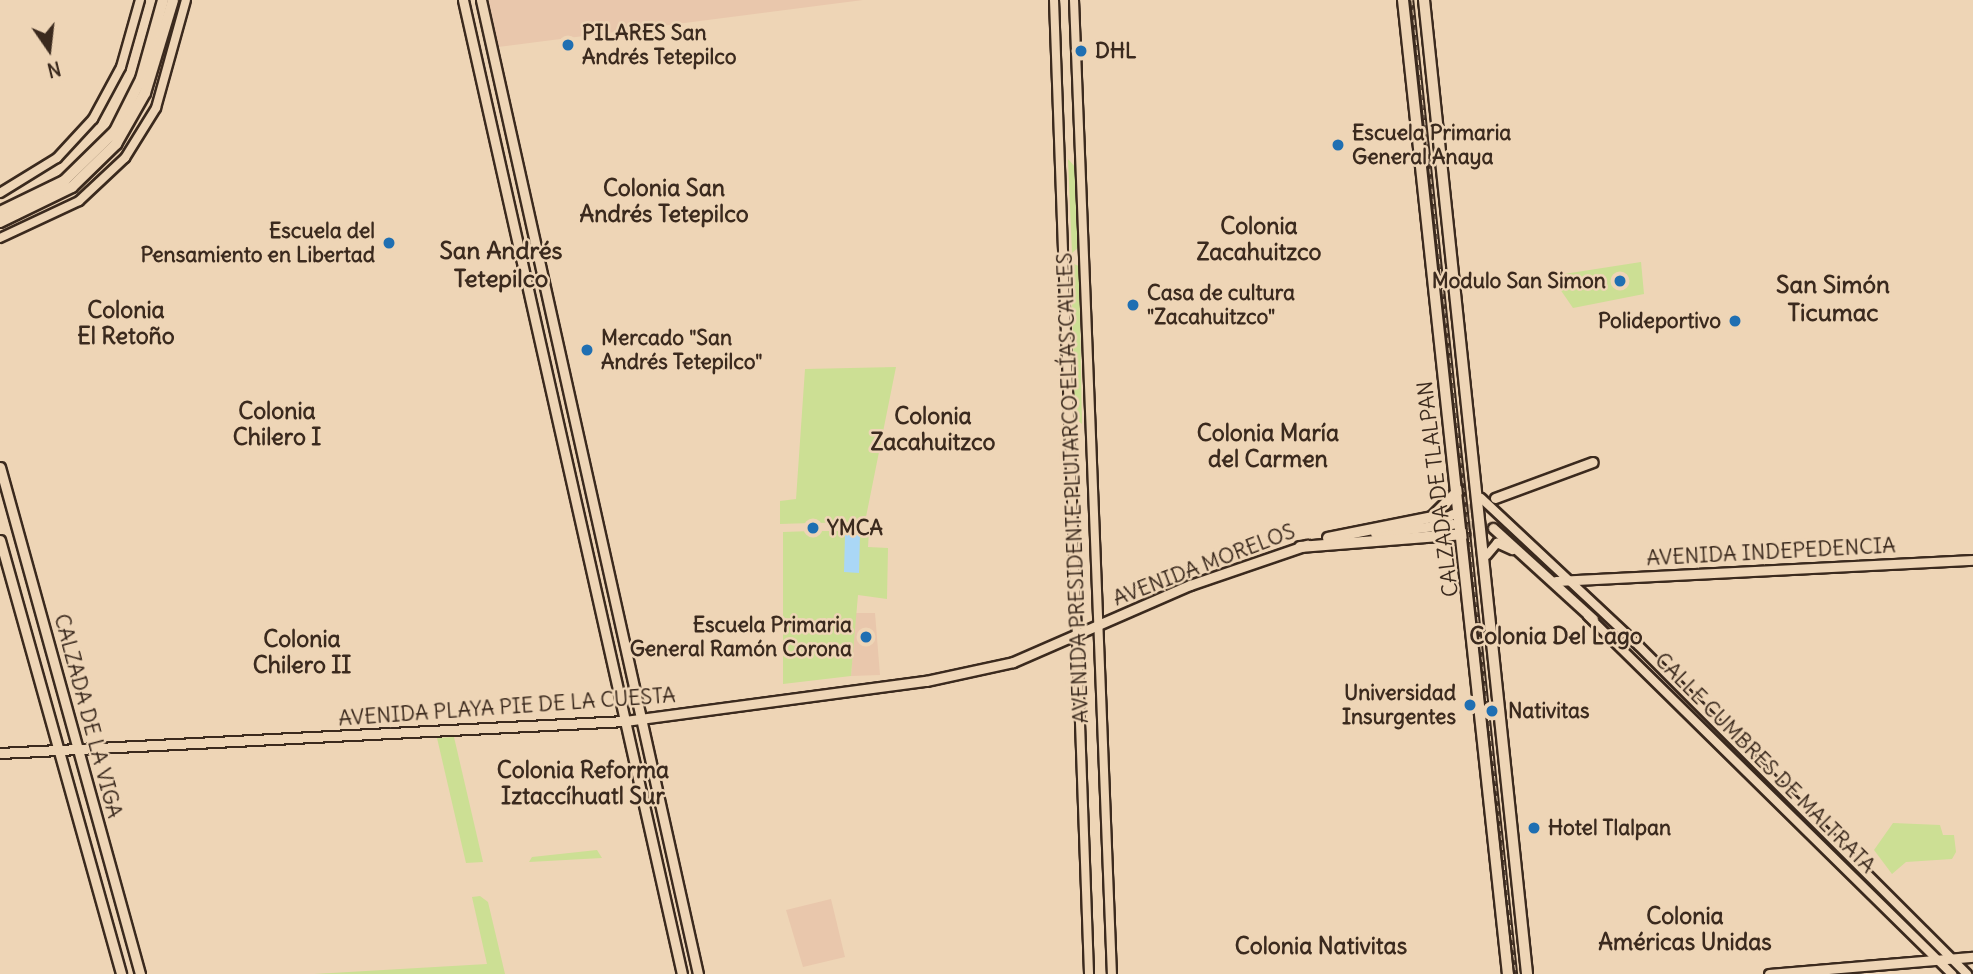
<!DOCTYPE html>
<html>
<head>
<meta charset="utf-8">
<style>
	body { margin:0 }
	#map { position:relative; width:1973px; height:974px; overflow:hidden; background:#eed5b6; font-family:Delius,sans-serif }
	div>[style] { position:absolute }
	.built>* { inset:0; background:#e9c7ac }
	.green>* { inset:0; background:#ccdf94 }
	.water>* { inset:0; background:#aad7f6 }
	.primary-tunnel>* { height:9px; margin-top:-4.5px; transform-origin:0; background:repeating-linear-gradient(90deg,#cab398 0 9px,transparent 0 13.5px) }
	.roads { filter:drop-shadow(2px 0 #3b2a1e) drop-shadow(-2px 0 #3b2a1e) drop-shadow(0 2px #3b2a1e) drop-shadow(0 -2px #3b2a1e) }
	.secondary>* { height:8px; margin:-4px; padding:0 4px; transform-origin:4px; border-radius:4px; background:#eed5b6 }
	.primary>* { height:9px; margin:-4.5px; padding:0 4.5px; transform-origin:4.5px; border-radius:4.5px; background:#eed5b6 }
	.highway>* { height:10px; margin:-5px; padding:0 5px; transform-origin:5px; border-radius:5px; background:#eed5b6 }
	.rail>* { height:4.5px; margin-top:-2.25px; transform-origin:0; background:repeating-linear-gradient(90deg,#eed5b6 0 5px,#3b2a1e 0 10px); box-sizing:border-box; border-block:2px solid #3b2a1e }
	.dots>* { width:19px; height:19px; translate:-50% -50%; box-sizing:border-box; border:4px solid #eed5b6; border-radius:50% }
	span { translate:-50% -50%; white-space:nowrap; text-align:center; line-height:1.15; -webkit-text-stroke:5px #eed5b6; paint-order:stroke }
	.poi-label { font-size:21px; color:#3b2a1e; font-weight:700 }
	.left { translate:0 -50%; text-align:left }
	.right { translate:-100% -50%; text-align:right }
	.street-label { font-size:21px; color:#3b2a1e }
	.neighbourhood-label { font-size:23px; color:#3b2a1e; font-weight:700 }
	.quarter-label { font-size:24px; color:#3b2a1e; font-weight:700 }
	.north { position:absolute; left:14px; top:14px; width:70px; height:70px; -webkit-text-stroke:5px #eed5b6; paint-order:stroke; rotate:166deg; font-size:19px; font-weight:700; line-height:28px; text-align:center; color:#3b2a1e }
	.north::after { content:''; display:block; margin:auto; width:24px; height:32px; background:#3b2a1e; clip-path:polygon(50% 0,100% 100%,50% 72%,0 100%) }
</style>
</head>
<body>
<div id="map">
	<div class="built">
		<i style="clip-path:polygon(488px 0,863px 0,498px 47px)"></i>
		<i style="clip-path:polygon(856px 613px,875px 613px,880px 675px,851px 676px)"></i>
		<i style="clip-path:polygon(831px 899px,845px 957px,803px 967px,786px 910px)"></i>
	</div>
	<div class="green">
		<i style="clip-path:polygon(1068px 159px,1076px 168px,1079px 247px,1072px 253px)"></i>
		<i style="clip-path:polygon(1641px 262px,1644px 294px,1573px 308px,1551px 276px)"></i>
		<i style="clip-path:polygon(1071px 263px,1079px 266px,1082px 424px,1075px 418px)"></i>
		<i style="clip-path:polygon(896px 367px,865px 522px,814px 523px,815px 531px,869px 531px,868px 547px,888px 548px,887px 599px,858px 595px,851px 676px,783px 684px,783px 532px,812px 531px,811px 523px,780px 524px,780px 501px,796px 499px,805px 369px)"></i>
		<i style="clip-path:polygon(454px 737px,483px 862px,466px 863px,437px 738px)"></i>
		<i style="clip-path:polygon(1893px 823px,1940px 825px,1943px 835px,1954px 835px,1956px 852px,1952px 859px,1906px 862px,1892px 874px,1874px 850px)"></i>
		<i style="clip-path:polygon(597px 850px,602px 858px,529px 862px,532px 857px)"></i>
		<i style="clip-path:polygon(480px 896px,488px 902px,505px 974px,314px 974px,487px 964px,472px 897px)"></i>
	</div>
	<div class="water">
		<i style="clip-path:polygon(845px 535px,860px 535px,859px 573px,844px 572px)"></i>
	</div>
	<div class="primary-tunnel">
		<i style="left:1454px;top:514px;width:31px;rotate:-21deg"></i>
		<i style="left:1455px;top:523px;width:38px;rotate:7deg"></i>
	</div>
	<div class="roads">
		<div class="secondary">
			<i style="left:1054px;top:0;width:975px;rotate:87.94deg"></i>
			<i style="left:1074px;top:0;width:975px;rotate:87.77deg"></i>
			<i style="left:0;top:193px;width:67px;rotate:-31.6deg"></i>
			<i style="left:57px;top:158px;width:53px;rotate:-47.3deg"></i>
			<i style="left:93px;top:119px;width:59px;rotate:-61.7deg"></i>
			<i style="left:121px;top:67px;width:70px;rotate:-74.2deg"></i>
			<i style="left:0;top:238px;width:87px;rotate:-25.1deg"></i>
			<i style="left:79px;top:201px;width:63px;rotate:-43.1deg"></i>
			<i style="left:125px;top:158px;width:59px;rotate:-58.2deg"></i>
			<i style="left:156px;top:108px;width:112px;rotate:-74.5deg"></i>
			<i style="left:1481px;top:498px;width:216px;rotate:43.1deg"></i>
			<i style="left:1639px;top:646px;width:464px;rotate:45deg"></i>
			<i style="left:1487px;top:555px;width:16px;rotate:-50deg"></i>
			<i style="left:1497px;top:543px;width:17px;rotate:25deg"></i>
			<i style="left:1588px;top:616px;width:511px;rotate:44.52deg"></i>
		</div>
		<div class="primary">
			<i style="left:463px;top:0;width:998px;rotate:77.33deg"></i>
			<i style="left:481px;top:0;width:998px;rotate:77.44deg"></i>
			<i style="left:0;top:467px;width:526px;rotate:74.56deg"></i>
			<i style="left:1495px;top:498px;width:104px;rotate:-20.2deg"></i>
			<i style="left:1433px;top:524px;width:22px;rotate:-27deg"></i>
			<i style="left:1493px;top:528px;width:135px;rotate:42.3deg"></i>
			<i style="left:1375px;top:533px;width:78px;rotate:-6.7deg"></i>
			<i style="left:0;top:540px;width:451px;rotate:74.4deg"></i>
			<i style="left:1556px;top:581px;width:418px;rotate:-2.9deg"></i>
			<i style="left:0;top:753px;width:626px;rotate:-2.93deg"></i>
			<i style="left:625px;top:721px;width:304px;rotate:-7.6deg"></i>
			<i style="left:926px;top:681px;width:89px;rotate:-12.3deg"></i>
			<i style="left:1013px;top:662px;width:193px;rotate:-23.5deg"></i>
			<i style="left:1190px;top:585px;width:124px;rotate:-18.9deg"></i>
			<i style="left:1769px;top:974px;width:205px;rotate:-4.8deg"></i>
		</div>
		<div class="highway">
			<i style="left:1403px;top:0;width:980px;rotate:83.85deg"></i>
			<i style="left:1424px;top:0;width:979px;rotate:83.96deg"></i>
			<i style="left:0;top:212px;width:71px;rotate:-25.8deg"></i>
			<i style="left:64px;top:181px;width:71px;rotate:-44.4deg"></i>
			<i style="left:115px;top:131px;width:58px;rotate:-63.4deg"></i>
			<i style="left:141px;top:79px;width:82px;rotate:-74.4deg"></i>
			<i style="left:0;top:222px;width:80px;rotate:-25.9deg"></i>
			<i style="left:72px;top:187px;width:62px;rotate:-44.3deg"></i>
			<i style="left:116px;top:144px;width:59px;rotate:-60.4deg"></i>
			<i style="left:145px;top:93px;width:97px;rotate:-73.2deg"></i>
			<i style="left:1328px;top:538px;width:106px;rotate:-11.4deg"></i>
			<i style="left:1432px;top:517px;width:37px;rotate:-45deg"></i>
			<i style="left:1300px;top:547px;width:165px;rotate:-4.5deg"></i>
		</div>
	</div>
	<div class="rail">
		<i style="left:1412px;top:0;width:980px;rotate:83.91deg"></i>
	</div>
	<div class="dots">
		<i style="left:568px;top:45px;background:#1f6fb2"></i>
		<i style="left:1081px;top:51px;background:#1f6fb2"></i>
		<i style="left:1338px;top:145px;background:#1f6fb2"></i>
		<i style="left:389px;top:243px;background:#1f6fb2"></i>
		<i style="left:1620px;top:281px;background:#1f6fb2"></i>
		<i style="left:1133px;top:305px;background:#1f6fb2"></i>
		<i style="left:1735px;top:321px;background:#1f6fb2"></i>
		<i style="left:587px;top:350px;background:#1f6fb2"></i>
		<i style="left:813px;top:528px;background:#1f6fb2"></i>
		<i style="left:866px;top:637px;background:#1f6fb2"></i>
		<i style="left:1470px;top:705px;background:#1f6fb2"></i>
		<i style="left:1492px;top:711px;background:#1f6fb2"></i>
		<i style="left:1534px;top:828px;background:#1f6fb2"></i>
	</div>
	<div class="poi-label">
		<span class="left" style="left:582px;top:45px">PILARES San<br>Andrés Tetepilco</span>
		<span class="left" style="left:1095px;top:51px">DHL</span>
		<span class="left" style="left:1352px;top:145px">Escuela Primaria<br>General Anaya</span>
		<span class="right" style="left:375px;top:243px">Escuela del<br>Pensamiento en Libertad</span>
		<span class="right" style="left:1606px;top:281px">Modulo San Simon</span>
		<span class="left" style="left:1147px;top:305px">Casa de cultura<br>"Zacahuitzco"</span>
		<span class="right" style="left:1721px;top:321px">Polideportivo</span>
		<span class="left" style="left:601px;top:350px">Mercado "San<br>Andrés Tetepilco"</span>
		<span class="left" style="left:827px;top:528px">YMCA</span>
		<span class="right" style="left:852px;top:637px">Escuela Primaria<br>General Ramón Corona</span>
		<span class="right" style="left:1456px;top:705px">Universidad<br>Insurgentes</span>
		<span class="left" style="left:1508px;top:711px">Nativitas</span>
		<span class="left" style="left:1548px;top:828px">Hotel Tlalpan</span>
	</div>
	<div class="street-label">
		<span style="left:1073px;top:488px;rotate:-92deg">AVENIDA PRESIDENTE PLUTARCO ELÍAS CALLES</span>
		<span style="left:1438px;top:489px;rotate:-97deg">CALZADA DE TLALPAN</span>
		<span style="left:1771px;top:552px;rotate:-3deg">AVENIDA INDEPEDENCIA</span>
		<span style="left:1204px;top:565px;rotate:-21deg">AVENIDA MORELOS</span>
		<span style="left:507px;top:707px;rotate:-4deg">AVENIDA PLAYA PIE DE LA CUESTA</span>
		<span style="left:88px;top:716px;rotate:75deg">CALZADA DE LA VIGA</span>
		<span style="left:1765px;top:763px;rotate:45deg">CALLE CUMBRES DE MALTRATA</span>
	</div>
	<div class="neighbourhood-label">
		<span style="left:664px;top:201px">Colonia San<br>Andrés Tetepilco</span>
		<span style="left:1259px;top:239px">Colonia<br>Zacahuitzco</span>
		<span style="left:126px;top:323px">Colonia<br>El Retoño</span>
		<span style="left:277px;top:424px">Colonia<br>Chilero I</span>
		<span style="left:933px;top:429px">Colonia<br>Zacahuitzco</span>
		<span style="left:1268px;top:446px">Colonia María<br>del Carmen</span>
		<span style="left:1556px;top:636px">Colonia Del Lago</span>
		<span style="left:302px;top:652px">Colonia<br>Chilero II</span>
		<span style="left:583px;top:783px">Colonia Reforma<br>Iztaccíhuatl Sur</span>
		<span style="left:1685px;top:929px">Colonia<br>Américas Unidas</span>
		<span style="left:1321px;top:946px">Colonia Nativitas</span>
	</div>
	<div class="quarter-label">
		<span style="left:501px;top:265px">San Andrés<br>Tetepilco</span>
		<span style="left:1833px;top:299px">San Simón<br>Ticumac</span>
	</div>
	<div class="north">N</div>
</div>
</body>
</html>
